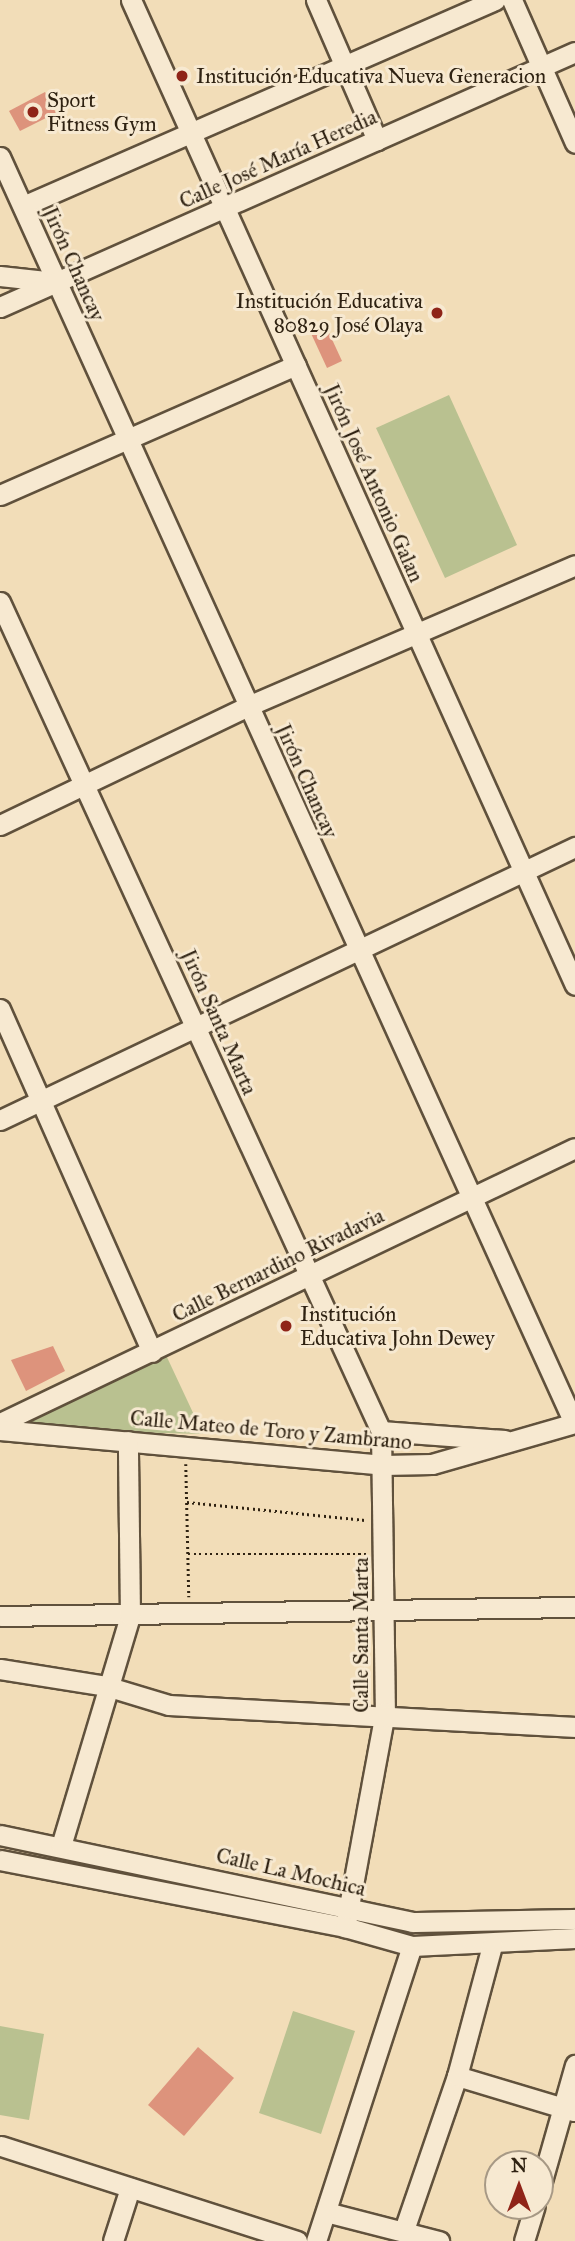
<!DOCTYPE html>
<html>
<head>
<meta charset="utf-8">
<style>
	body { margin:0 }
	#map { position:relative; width:575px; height:2241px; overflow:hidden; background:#f2ddb8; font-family:"IM FELL Great Primer",serif }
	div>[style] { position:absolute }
	.green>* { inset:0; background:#b9c190 }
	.building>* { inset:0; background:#dd937c }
	.path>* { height:2.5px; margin-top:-1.25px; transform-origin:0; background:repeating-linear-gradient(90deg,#2f2212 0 2px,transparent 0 5.5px) }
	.roads { filter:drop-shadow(2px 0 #60513c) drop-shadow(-2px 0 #60513c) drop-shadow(0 2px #60513c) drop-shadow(0 -2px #60513c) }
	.minor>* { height:19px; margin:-9.5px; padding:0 9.5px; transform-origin:9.5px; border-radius:9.5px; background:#f7e9d1 }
	.dots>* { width:19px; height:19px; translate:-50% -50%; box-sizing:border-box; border:4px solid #f7e9d1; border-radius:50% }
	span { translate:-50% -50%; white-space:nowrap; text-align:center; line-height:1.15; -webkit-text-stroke:6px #f7e9d1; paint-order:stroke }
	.poi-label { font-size:21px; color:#2f2212 }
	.left { translate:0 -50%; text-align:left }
	.right { translate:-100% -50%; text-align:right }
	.street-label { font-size:21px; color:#2f2212 }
	.north { position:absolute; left:484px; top:2150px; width:70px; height:70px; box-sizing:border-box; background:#f7e9d1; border:2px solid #a79985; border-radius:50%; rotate:0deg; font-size:19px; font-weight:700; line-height:28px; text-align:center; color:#2f2212 }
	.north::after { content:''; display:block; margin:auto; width:24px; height:32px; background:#8f2418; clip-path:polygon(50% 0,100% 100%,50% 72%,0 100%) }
</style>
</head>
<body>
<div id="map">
	<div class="green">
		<i style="clip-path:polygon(449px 395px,517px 545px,445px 578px,376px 428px)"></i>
		<i style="clip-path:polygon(165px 1353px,203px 1434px,0 1429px)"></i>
		<i style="clip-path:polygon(293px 2011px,355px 2031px,321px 2134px,259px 2113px)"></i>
		<i style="clip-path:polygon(0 2026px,44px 2034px,29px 2120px,0 2115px)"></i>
	</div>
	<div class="building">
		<i style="clip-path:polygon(45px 92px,56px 113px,20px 131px,9px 111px)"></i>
		<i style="clip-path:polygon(324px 322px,342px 361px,327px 368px,309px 329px)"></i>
		<i style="clip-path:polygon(53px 1346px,65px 1371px,26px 1391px,11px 1360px)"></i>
		<i style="clip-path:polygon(198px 2047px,234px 2078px,184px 2136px,148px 2105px)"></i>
	</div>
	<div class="path">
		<i style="left:186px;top:1464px;width:133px;rotate:88.7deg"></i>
		<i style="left:187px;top:1502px;width:179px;rotate:5.8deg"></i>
		<i style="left:188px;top:1554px;width:179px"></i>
	</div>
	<div class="roads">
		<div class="minor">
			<i style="left:131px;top:0;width:1080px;rotate:65.74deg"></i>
			<i style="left:316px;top:0;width:153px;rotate:66.5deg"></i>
			<i style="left:512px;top:0;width:156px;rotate:66.2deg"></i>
			<i style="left:0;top:157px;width:1390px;rotate:65.61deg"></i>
			<i style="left:23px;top:206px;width:515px;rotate:-23.58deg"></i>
			<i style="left:0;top:276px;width:55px;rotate:6.2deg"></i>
			<i style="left:0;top:307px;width:629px;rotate:-23.92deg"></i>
			<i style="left:0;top:495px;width:323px;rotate:-23.7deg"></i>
			<i style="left:0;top:602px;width:912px;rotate:65.32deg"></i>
			<i style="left:381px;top:1431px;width:281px;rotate:89.2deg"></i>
			<i style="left:385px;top:1712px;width:219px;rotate:100.5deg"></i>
			<i style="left:0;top:825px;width:275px;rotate:-25.6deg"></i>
			<i style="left:248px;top:706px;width:356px;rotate:-23.3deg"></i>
			<i style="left:0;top:1009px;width:375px;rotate:66.1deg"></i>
			<i style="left:0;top:1120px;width:637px;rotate:-25.4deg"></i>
			<i style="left:0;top:1423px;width:637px;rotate:-25.56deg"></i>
			<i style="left:0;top:1430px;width:385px;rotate:5.2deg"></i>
			<i style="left:383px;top:1465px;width:49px;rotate:-1.2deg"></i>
			<i style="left:432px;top:1464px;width:149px;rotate:-16deg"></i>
			<i style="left:381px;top:1431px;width:124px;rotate:4.2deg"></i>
			<i style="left:0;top:1616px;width:575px;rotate:-0.9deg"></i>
			<i style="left:0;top:1669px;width:107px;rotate:9.1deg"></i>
			<i style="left:106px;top:1686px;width:66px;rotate:16.8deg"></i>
			<i style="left:169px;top:1705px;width:407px;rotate:3.1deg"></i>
			<i style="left:0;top:1835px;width:421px;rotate:11.9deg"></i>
			<i style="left:412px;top:1922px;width:163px;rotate:-1.1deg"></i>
			<i style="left:61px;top:1846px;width:240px;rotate:-73.3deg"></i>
			<i style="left:130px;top:1616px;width:175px;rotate:-90.7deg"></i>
			<i style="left:0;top:1860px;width:351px;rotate:11deg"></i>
			<i style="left:345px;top:1927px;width:70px;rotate:15.8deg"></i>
			<i style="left:412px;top:1946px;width:163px;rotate:-2.8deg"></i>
			<i style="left:457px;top:2076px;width:122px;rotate:16.7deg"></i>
			<i style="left:1px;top:2146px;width:311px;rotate:17.8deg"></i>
			<i style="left:540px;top:2188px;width:128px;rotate:-74.1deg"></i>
			<i style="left:326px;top:2212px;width:117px;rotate:14.4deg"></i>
			<i style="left:404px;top:2230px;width:163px;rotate:-71deg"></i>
			<i style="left:457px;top:2076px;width:136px;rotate:-75deg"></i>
			<i style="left:113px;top:2241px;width:56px;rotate:-72.2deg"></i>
			<i style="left:316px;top:2241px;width:310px;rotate:-72deg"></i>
			<i style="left:524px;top:2241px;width:37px;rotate:-73deg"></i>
		</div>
	</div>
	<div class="dots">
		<i style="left:182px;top:76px;background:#8f2418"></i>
		<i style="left:33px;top:112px;background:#8f2418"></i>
		<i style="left:437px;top:313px;background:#8f2418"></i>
		<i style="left:286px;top:1326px;background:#8f2418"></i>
	</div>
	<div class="poi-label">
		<span class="left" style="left:196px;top:76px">Institución Educativa Nueva Generacion</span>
		<span class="left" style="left:47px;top:112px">Sport<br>Fitness Gym</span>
		<span class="right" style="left:423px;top:313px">Institución Educativa<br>80829 José Olaya</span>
		<span class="left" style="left:300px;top:1326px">Institución<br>Educativa John Dewey</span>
	</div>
	<div class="street-label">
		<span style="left:278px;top:159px;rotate:-24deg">Calle José María Heredia</span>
		<span style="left:74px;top:264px;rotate:66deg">Jirón Chancay</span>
		<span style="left:374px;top:483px;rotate:66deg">Jirón José Antonio Galan</span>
		<span style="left:307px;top:781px;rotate:66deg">Jirón Chancay</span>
		<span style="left:219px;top:1022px;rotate:66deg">Jirón Santa Marta</span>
		<span style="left:278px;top:1265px;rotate:-26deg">Calle Bernardino Rivadavia</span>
		<span style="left:271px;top:1430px;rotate:5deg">Calle Mateo de Toro y Zambrano</span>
		<span style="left:361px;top:1635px;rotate:-90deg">Calle Santa Marta</span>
		<span style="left:291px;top:1872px;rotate:13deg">Calle La Mochica</span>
	</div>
	<div class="north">N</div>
</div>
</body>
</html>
